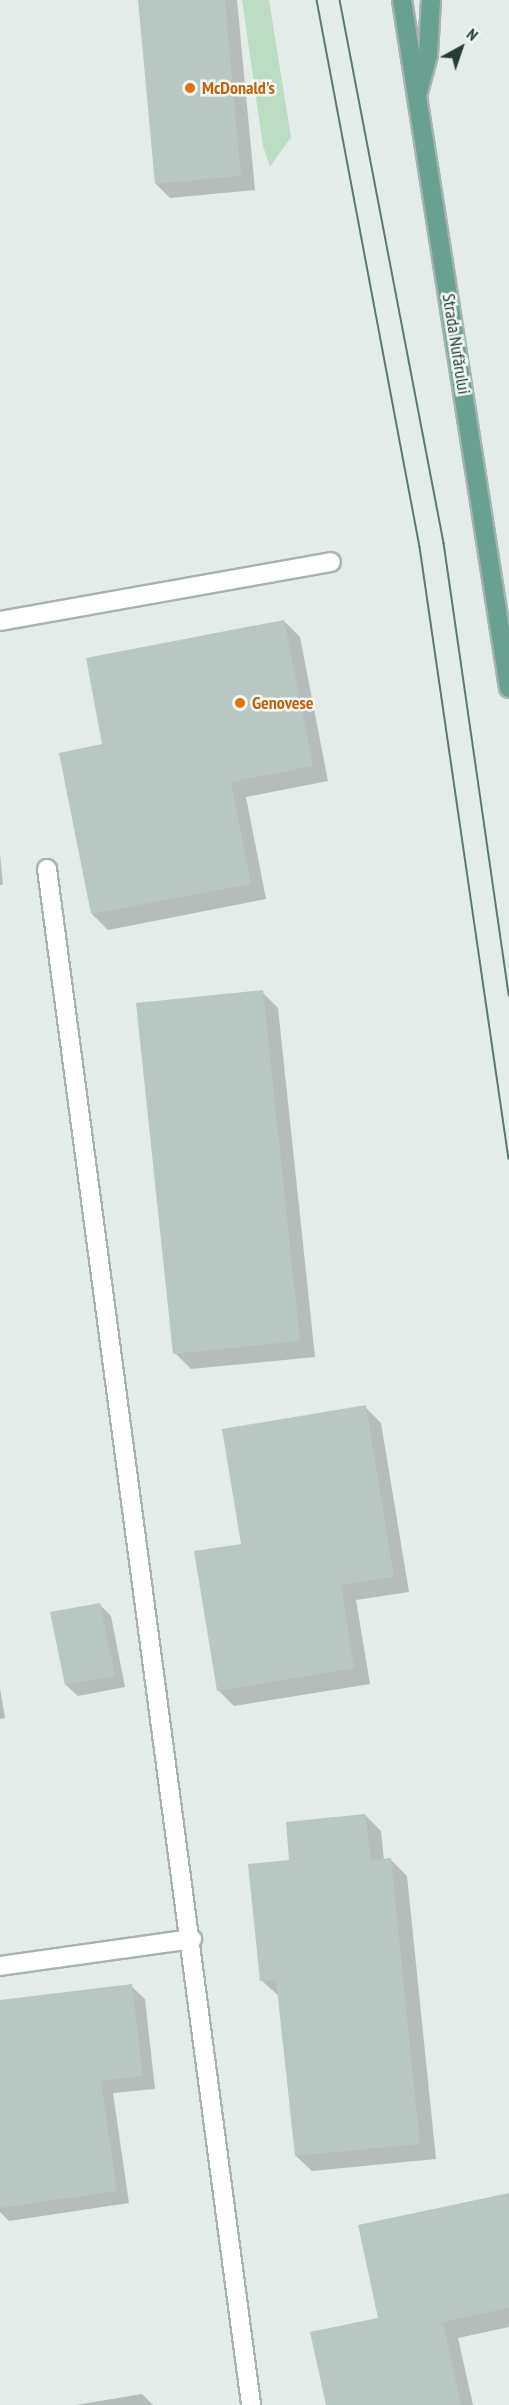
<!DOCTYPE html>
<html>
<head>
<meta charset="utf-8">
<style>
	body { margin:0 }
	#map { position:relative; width:509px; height:2405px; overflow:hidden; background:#e3ece8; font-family:"PT Sans Narrow",sans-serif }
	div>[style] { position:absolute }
	.green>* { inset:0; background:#bcddc4 }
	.shadow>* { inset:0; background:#0003 }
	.building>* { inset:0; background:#b8c7c1 }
	.roads { filter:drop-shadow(2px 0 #a6b4af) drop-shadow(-2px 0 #a6b4af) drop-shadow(0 2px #a6b4af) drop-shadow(0 -2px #a6b4af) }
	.pedestrian>* { height:18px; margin:-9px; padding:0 9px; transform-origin:9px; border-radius:9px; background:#fff }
	.minor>* { height:18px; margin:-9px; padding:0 9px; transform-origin:9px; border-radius:9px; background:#fff }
	.primary>* { height:18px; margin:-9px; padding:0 9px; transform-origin:9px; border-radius:9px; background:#68a191 }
	.tram>* { height:1.5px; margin:-0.75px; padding:0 0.75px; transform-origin:0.75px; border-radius:0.75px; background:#5d7971 }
	.dots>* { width:16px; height:16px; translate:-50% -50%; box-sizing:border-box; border:3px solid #f3f9f6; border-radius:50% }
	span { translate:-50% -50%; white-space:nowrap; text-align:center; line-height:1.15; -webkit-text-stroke:5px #f3f9f6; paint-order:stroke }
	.food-label { font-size:18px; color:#c56008; font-weight:700 }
	.left { translate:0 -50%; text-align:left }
	.street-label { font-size:18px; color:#233d36 }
	.north { position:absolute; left:431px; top:18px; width:60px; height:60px; -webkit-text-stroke:4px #f3f9f6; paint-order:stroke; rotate:40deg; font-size:16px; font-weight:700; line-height:24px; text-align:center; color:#233d36 }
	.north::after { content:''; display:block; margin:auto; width:21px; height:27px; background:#233d36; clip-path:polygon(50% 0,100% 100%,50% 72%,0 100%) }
</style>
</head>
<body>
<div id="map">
	<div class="green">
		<i style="clip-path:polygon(242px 0,269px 0,291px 137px,270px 167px,263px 146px)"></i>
	</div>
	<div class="shadow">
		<i style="clip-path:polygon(139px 0,237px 0,255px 190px,170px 198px,156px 184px)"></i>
		<i style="clip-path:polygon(284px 621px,300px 637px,328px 781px,246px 797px,266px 899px,108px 930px,92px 914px)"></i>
		<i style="clip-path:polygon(0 854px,3px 885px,0 885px)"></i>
		<i style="clip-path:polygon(262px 992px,278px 1008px,315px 1357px,191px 1369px,175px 1353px)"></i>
		<i style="clip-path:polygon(365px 1407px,381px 1423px,409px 1592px,356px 1600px,370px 1684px,234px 1706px,218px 1690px)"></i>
		<i style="clip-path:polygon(99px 1604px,111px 1616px,125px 1687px,78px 1696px,66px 1685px)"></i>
		<i style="clip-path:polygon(0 1688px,5px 1718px,0 1719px)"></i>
		<i style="clip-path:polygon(365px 1815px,381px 1831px,384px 1860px,391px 1860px,407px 1876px,436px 2159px,312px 2171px,296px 2156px,279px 1996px,262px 1981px,291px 1861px)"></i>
		<i style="clip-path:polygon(131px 1986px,145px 1999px,155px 2089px,113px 2093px,129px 2203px,9px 2221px,0 2212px,0 2001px)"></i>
		<i style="clip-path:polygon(509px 2198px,509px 2327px,458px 2338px,473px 2405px,328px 2405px,380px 2319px)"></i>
		<i style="clip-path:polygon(142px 2394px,153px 2405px,76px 2405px)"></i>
	</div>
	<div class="building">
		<i style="clip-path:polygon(138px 0,225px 0,241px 176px,155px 184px)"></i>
		<i style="clip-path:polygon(284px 620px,313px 766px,231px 782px,251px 884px,91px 914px,59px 753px,102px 744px,86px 658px)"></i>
		<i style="clip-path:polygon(263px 990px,300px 1341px,173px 1354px,136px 1003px)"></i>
		<i style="clip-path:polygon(366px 1405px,394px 1577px,341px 1585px,354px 1668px,217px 1691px,194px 1551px,241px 1544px,222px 1429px)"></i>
		<i style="clip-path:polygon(100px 1603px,115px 1676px,65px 1685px,50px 1612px)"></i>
		<i style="clip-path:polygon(365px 1814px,371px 1860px,391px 1858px,420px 2144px,295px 2156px,276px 1980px,260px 1981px,248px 1864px,289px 1860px,286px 1822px)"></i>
		<i style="clip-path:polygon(132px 1984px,143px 2076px,101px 2081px,117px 2191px,0 2208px,0 2000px)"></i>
		<i style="clip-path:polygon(509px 2193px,509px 2308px,443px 2322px,461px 2405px,326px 2405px,310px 2332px,378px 2318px,358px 2225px)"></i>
	</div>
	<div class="roads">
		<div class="pedestrian">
			<i style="left:0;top:621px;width:336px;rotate:-10.1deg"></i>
		</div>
		<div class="minor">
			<i style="left:47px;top:869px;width:1549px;rotate:82.43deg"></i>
			<i style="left:0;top:1966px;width:194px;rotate:-8deg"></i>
		</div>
		<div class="primary">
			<i style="left:402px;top:0;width:696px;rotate:81.16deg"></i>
			<i style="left:418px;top:92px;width:39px;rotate:-75deg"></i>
			<i style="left:428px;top:54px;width:54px;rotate:-86.8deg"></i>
		</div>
	</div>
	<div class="tram">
		<i style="left:317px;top:0;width:557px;rotate:79.34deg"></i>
		<i style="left:420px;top:547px;width:618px;rotate:81.73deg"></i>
		<i style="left:340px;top:0;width:553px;rotate:79.16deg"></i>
		<i style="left:444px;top:543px;width:457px;rotate:81.8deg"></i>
	</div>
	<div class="dots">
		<i style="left:190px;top:88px;background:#e8710a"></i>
		<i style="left:240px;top:703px;background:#e8710a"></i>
	</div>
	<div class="food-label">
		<span class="left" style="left:202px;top:88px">McDonald's</span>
		<span class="left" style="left:252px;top:703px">Genovese</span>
	</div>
	<div class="street-label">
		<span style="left:456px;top:344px;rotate:81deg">Strada Nufărului</span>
	</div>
	<div class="north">N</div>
</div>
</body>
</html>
